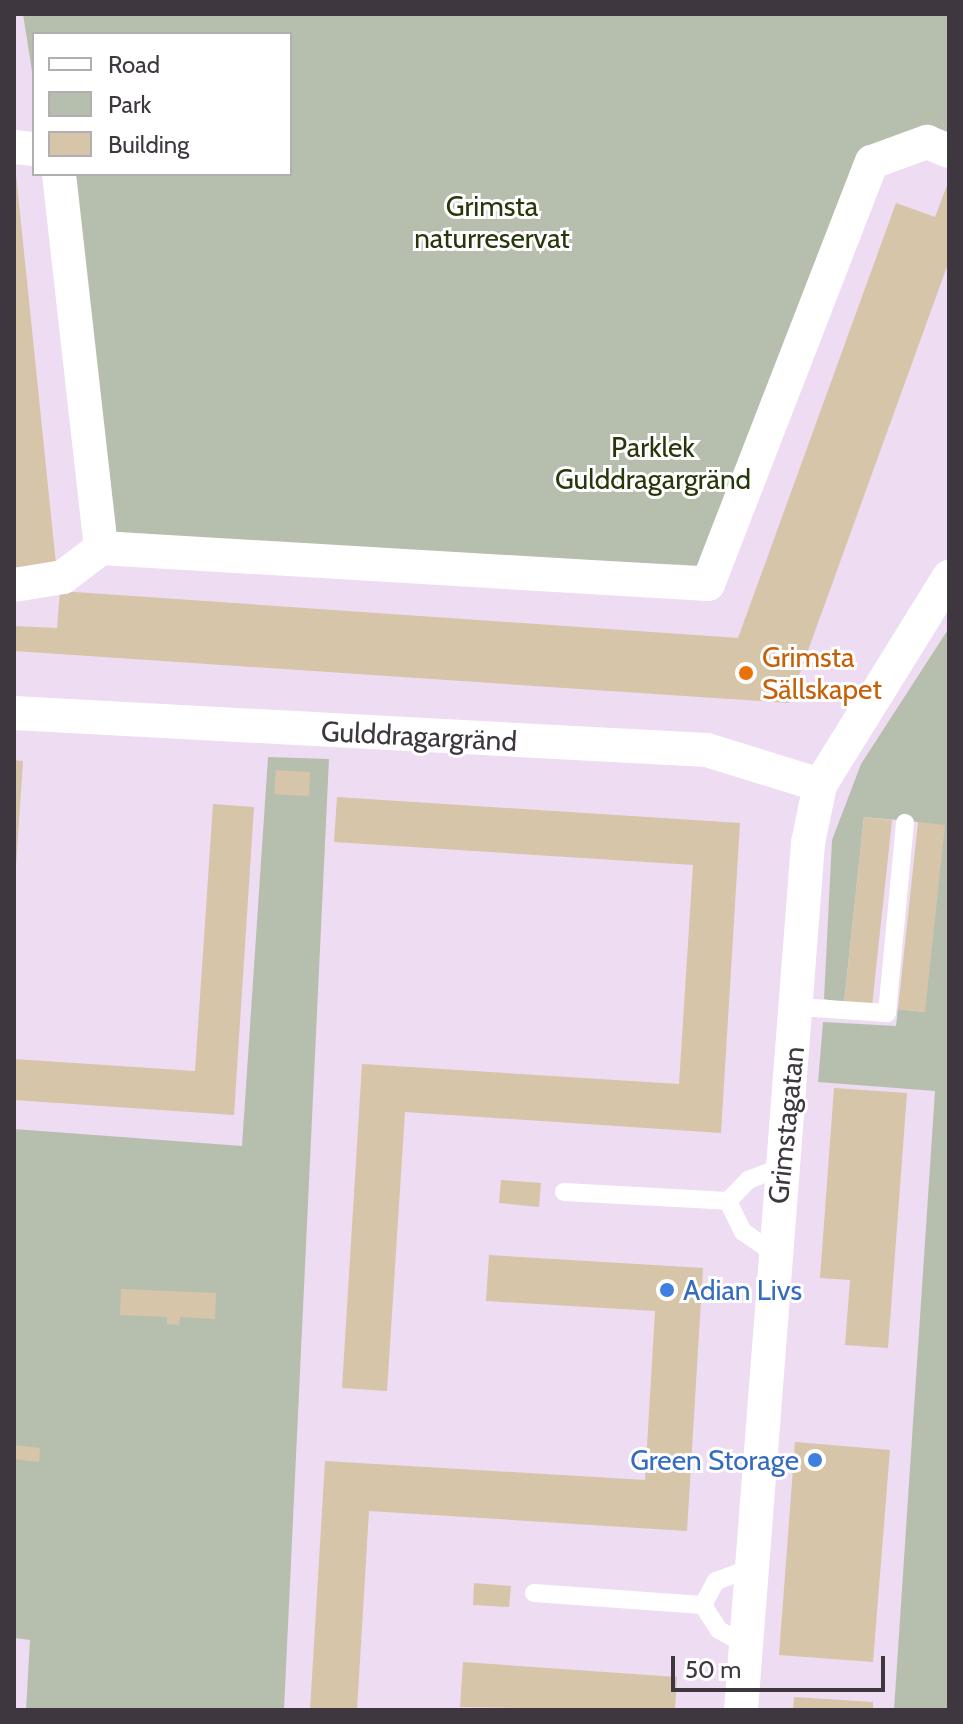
<!DOCTYPE html>
<html>
<head>
<meta charset="utf-8">
<style>
	body { margin:0 }
	#map { position:relative; width:963px; height:1724px; overflow:hidden; background:#eddcf2; font-family:Cabin,sans-serif }
	div>[style] { position:absolute }
	.green>* { inset:0; background:#b6bfad }
	.building>* { inset:0; background:#d7c5a9 }
	.service>* { height:18px; margin:-9px; padding:0 9px; transform-origin:9px; border-radius:9px; background:#fff }
	.minor>* { height:34px; margin:-17px; padding:0 17px; transform-origin:17px; border-radius:17px; background:#fff }
	.dots>* { width:22px; height:22px; translate:-50% -50%; box-sizing:border-box; border:4px solid #fff; border-radius:50% }
	span { translate:-50% -50%; white-space:nowrap; text-align:center; line-height:1.15; -webkit-text-stroke:6px #fff; paint-order:stroke }
	.park-label { font-size:28px; color:#25380b }
	.food-label { font-size:28px; color:#c56008 }
	.left { translate:0 -50%; text-align:left }
	.street-label { font-size:28px; color:#3e3740 }
	.shop-label { font-size:28px; color:#366cbe }
	.right { translate:-100% -50%; text-align:right }
	.frame { position:absolute; inset:0; border:16px solid #3e3740; pointer-events:none }
	.legend { position:absolute; left:32px; top:32px; width:260px; height:144px; box-sizing:border-box; background:#fff; border:2px solid #b2afb3; margin:0; padding:10px 14px; list-style:none; font-size:24px; color:#3e3740 }
	.legend li { display:flex; align-items:center; gap:16px; height:40px }
	.legend b { width:40px; border:2px solid #b2afb3 }
	.scale { position:absolute; left:671px; top:1656px; width:214px; height:36px; box-sizing:border-box; border:4px solid #3e3740; border-top:0; padding-left:10px; font-size:24px; line-height:28px; white-space:nowrap; color:#3e3740; -webkit-text-stroke:6px #fff; paint-order:stroke }
</style>
</head>
<body>
<div id="map">
	<div class="green">
		<i style="clip-path:polygon(23px 14px,949px 14px,949px 151px,876px 152px,707px 566px,117px 537px,74px 174px,290px 174px,290px 34px,34px 34px,34px 84px)"></i>
		<i style="clip-path:polygon(949px 628px,949px 1710px,894px 1710px,935px 1091px,818px 1082px,823px 1022px,896px 1026px,898px 1009px,925px 1012px,918px 822px,864px 817px,844px 1003px,824px 999px,832px 840px,861px 764px)"></i>
		<i style="clip-path:polygon(268px 757px,329px 759px,284px 1710px,26px 1710px,30px 1640px,14px 1638px,14px 1129px,242px 1146px)"></i>
	</div>
	<div class="building">
		<i style="clip-path:polygon(16px 174px,56px 564px,14px 569px,14px 175px)"></i>
		<i style="clip-path:polygon(949px 180px,949px 261px,789px 703px,14px 651px,14px 626px,57px 628px,60px 591px,738px 638px,896px 203px,935px 217px)"></i>
		<i style="clip-path:polygon(14px 760px,23px 761px,16px 866px,14px 866px)"></i>
		<i style="clip-path:polygon(276px 770px,310px 772px,309px 796px,274px 794px)"></i>
		<i style="clip-path:polygon(337px 797px,740px 823px,721px 1133px,405px 1112px,387px 1391px,342px 1388px,362px 1064px,679px 1084px,693px 865px,334px 842px)"></i>
		<i style="clip-path:polygon(213px 804px,254px 807px,234px 1115px,14px 1100px,14px 1059px,195px 1071px)"></i>
		<i style="clip-path:polygon(864px 817px,892px 820px,872px 1006px,844px 1003px)"></i>
		<i style="clip-path:polygon(918px 822px,945px 825px,925px 1012px,898px 1009px)"></i>
		<i style="clip-path:polygon(834px 1088px,907px 1093px,888px 1348px,845px 1345px,850px 1280px,820px 1278px)"></i>
		<i style="clip-path:polygon(501px 1180px,541px 1183px,539px 1207px,499px 1203px)"></i>
		<i style="clip-path:polygon(489px 1255px,703px 1268px,687px 1531px,369px 1511px,357px 1710px,310px 1710px,325px 1461px,645px 1480px,655px 1311px,486px 1301px)"></i>
		<i style="clip-path:polygon(121px 1289px,216px 1293px,215px 1319px,180px 1317px,179px 1325px,167px 1324px,167px 1317px,120px 1315px)"></i>
		<i style="clip-path:polygon(795px 1442px,890px 1450px,873px 1662px,779px 1655px)"></i>
		<i style="clip-path:polygon(14px 1445px,40px 1448px,39px 1462px,14px 1459px)"></i>
		<i style="clip-path:polygon(474px 1583px,511px 1586px,509px 1607px,473px 1605px)"></i>
		<i style="clip-path:polygon(463px 1662px,677px 1677px,675px 1710px,460px 1707px)"></i>
		<i style="clip-path:polygon(794px 1697px,873px 1702px,873px 1710px,793px 1710px)"></i>
	</div>
	<div class="service">
		<i style="left:798px;top:1007px;width:89px;rotate:3.9deg"></i>
		<i style="left:887px;top:1013px;width:191px;rotate:-84.6deg"></i>
		<i style="left:564px;top:1192px;width:164px;rotate:3.1deg"></i>
		<i style="left:775px;top:1254px;width:39px;rotate:-145deg"></i>
		<i style="left:743px;top:1232px;width:34px;rotate:-116deg"></i>
		<i style="left:728px;top:1201px;width:29px;rotate:-46deg"></i>
		<i style="left:748px;top:1180px;width:34px;rotate:-21deg"></i>
		<i style="left:534px;top:1593px;width:169px;rotate:4.1deg"></i>
		<i style="left:746px;top:1645px;width:31px;rotate:-151deg"></i>
		<i style="left:719px;top:1630px;width:30px;rotate:-123deg"></i>
		<i style="left:703px;top:1605px;width:27px;rotate:-62deg"></i>
		<i style="left:716px;top:1581px;width:38px;rotate:-20deg"></i>
	</div>
	<div class="minor">
		<i style="left:14px;top:147px;width:20px;rotate:6deg"></i>
		<i style="left:59px;top:174px;width:376px;rotate:83.6deg"></i>
		<i style="left:101px;top:548px;width:608px;rotate:3.39deg"></i>
		<i style="left:708px;top:584px;width:453px;rotate:-68.8deg"></i>
		<i style="left:872px;top:162px;width:59px;rotate:-20deg"></i>
		<i style="left:927px;top:142px;width:24px;rotate:22deg"></i>
		<i style="left:14px;top:585px;width:50px;rotate:-9.3deg"></i>
		<i style="left:63px;top:577px;width:48px;rotate:-37.3deg"></i>
		<i style="left:14px;top:713px;width:694px;rotate:3.06deg"></i>
		<i style="left:707px;top:750px;width:118px;rotate:17.2deg"></i>
		<i style="left:741px;top:1710px;width:870px;rotate:-85.58deg"></i>
		<i style="left:808px;top:843px;width:59px;rotate:-78.3deg"></i>
		<i style="left:820px;top:785px;width:245px;rotate:-58.2deg"></i>
	</div>
	<div class="dots">
		<i style="left:746px;top:673px;background:#e8710a"></i>
		<i style="left:667px;top:1290px;background:#3f7fe0"></i>
		<i style="left:815px;top:1460px;background:#3f7fe0"></i>
	</div>
	<div class="park-label">
		<span style="left:492px;top:222px">Grimsta<br>naturreservat</span>
		<span style="left:653px;top:463px">Parklek<br>Gulddragargränd</span>
	</div>
	<div class="food-label">
		<span class="left" style="left:762px;top:673px">Grimsta<br>Sällskapet</span>
	</div>
	<div class="street-label">
		<span style="left:419px;top:736px;rotate:3deg">Gulddragargränd</span>
		<span style="left:786px;top:1125px;rotate:-84deg">Grimstagatan</span>
	</div>
	<div class="shop-label">
		<span class="left" style="left:683px;top:1290px">Adian Livs</span>
		<span class="right" style="left:799px;top:1460px">Green Storage</span>
	</div>
	<div class="frame"></div>
	<ul class="legend">
	<li><b style="height:10px;background:#fff"></b>Road</li>
	<li><b style="height:22px;background:#b6bfad"></b>Park</li>
	<li><b style="height:22px;background:#d7c5a9"></b>Building</li>
	</ul>
	<div class="scale">50 m</div>
</div>
</body>
</html>
